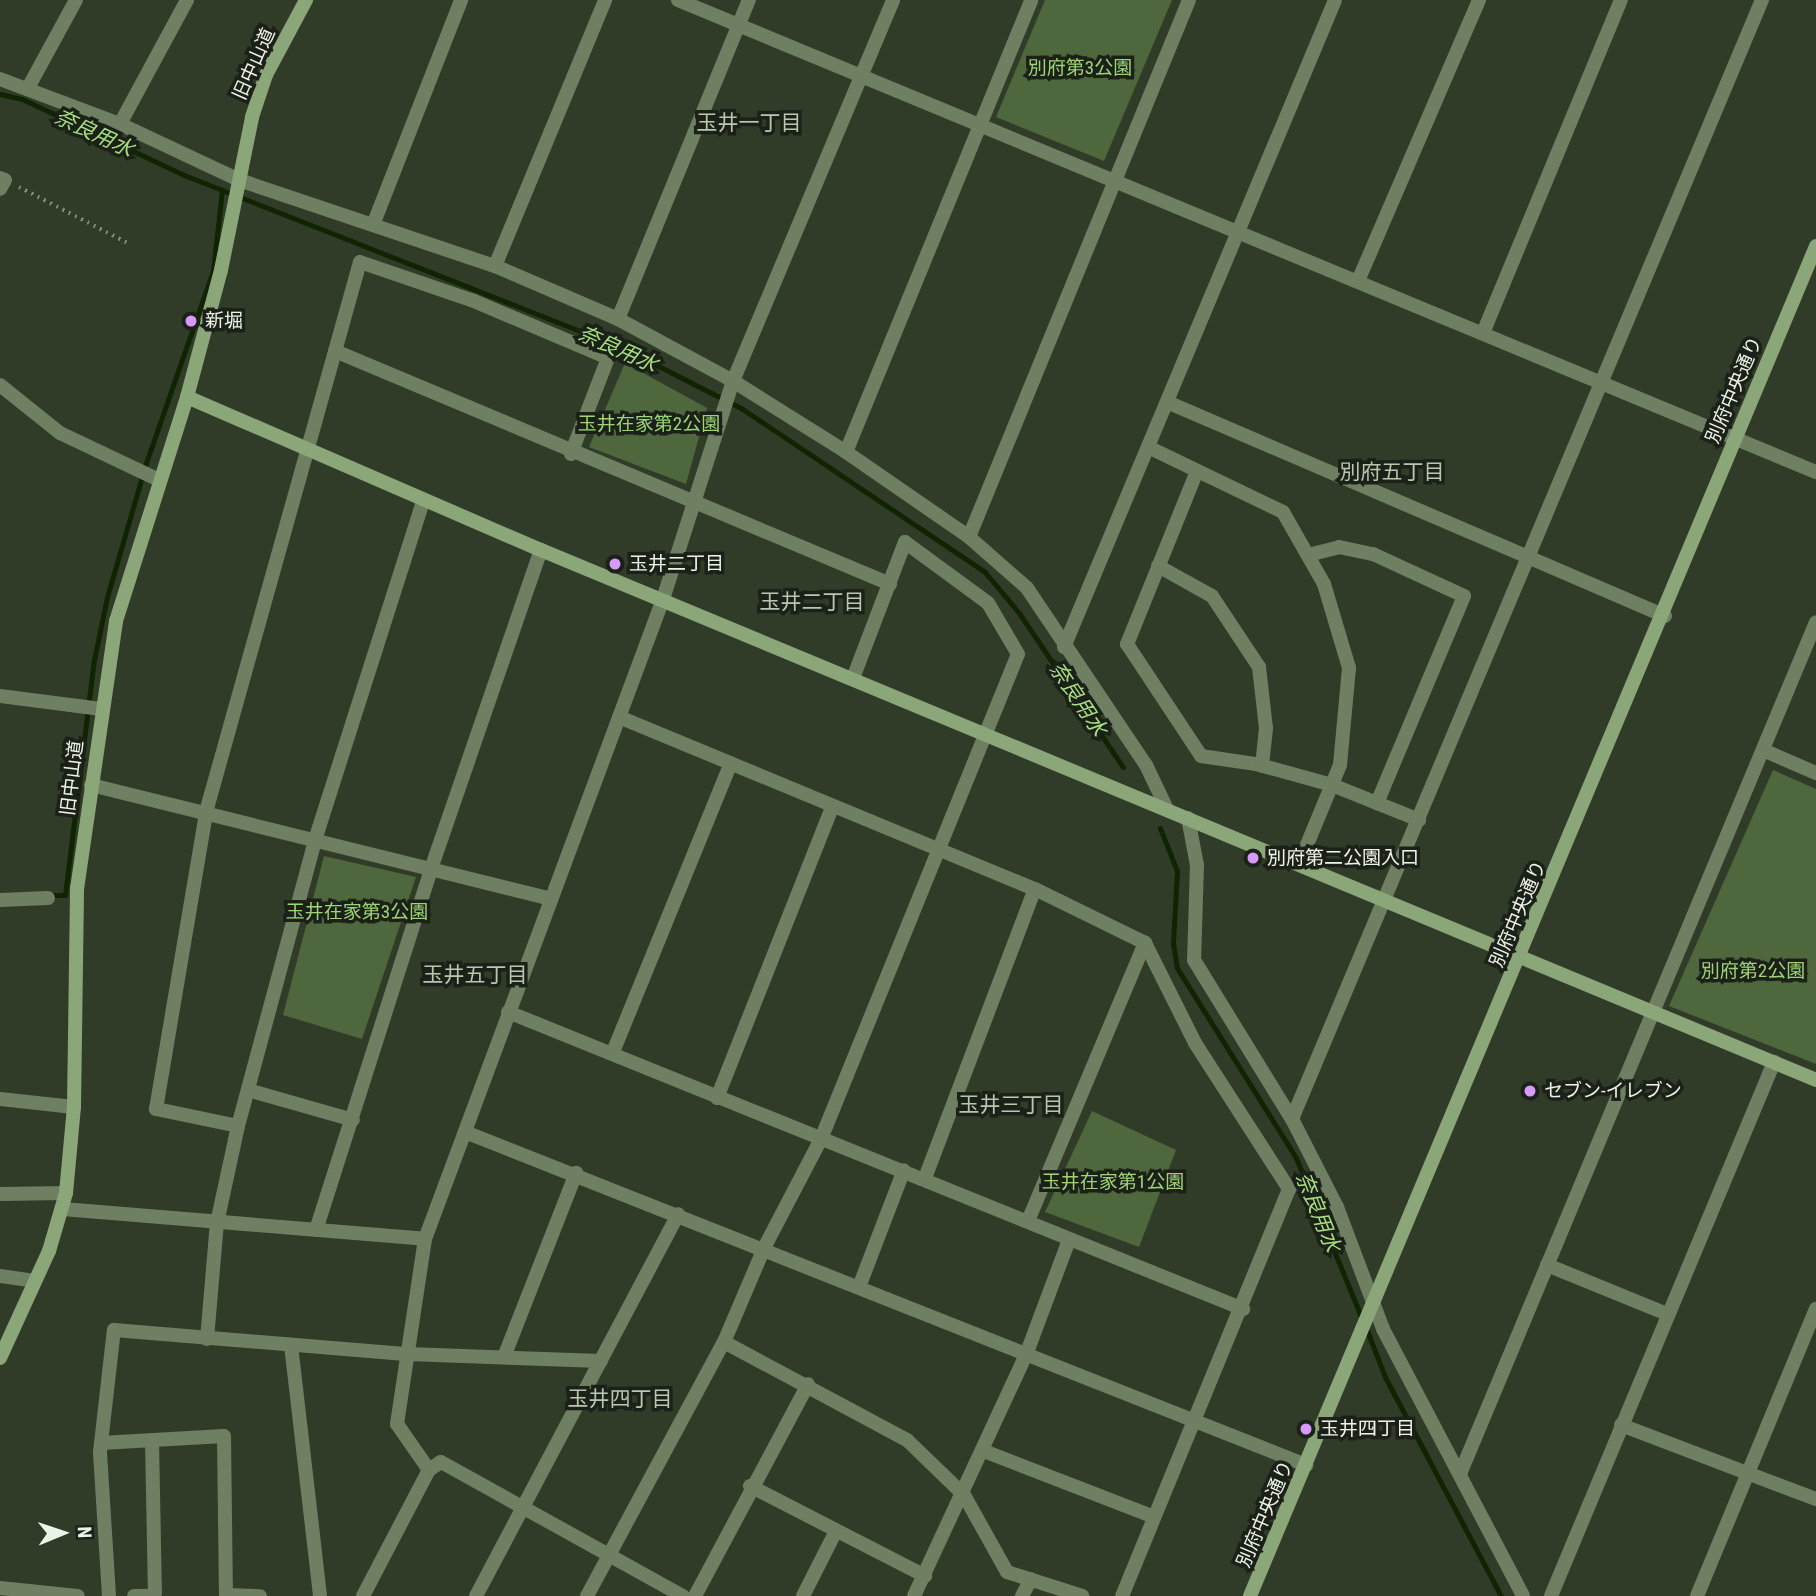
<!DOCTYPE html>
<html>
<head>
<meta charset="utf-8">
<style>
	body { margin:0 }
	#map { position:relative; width:1816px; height:1596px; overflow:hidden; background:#303c28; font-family:"Roboto Condensed","Noto Sans JP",sans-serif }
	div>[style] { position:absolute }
	.green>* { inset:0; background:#4e673c }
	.stream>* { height:5px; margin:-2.5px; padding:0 2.5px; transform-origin:2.5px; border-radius:2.5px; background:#112401 }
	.path>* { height:3.5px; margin-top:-1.75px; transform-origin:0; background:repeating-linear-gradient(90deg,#818b7a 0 2px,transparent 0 7px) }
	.street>* { height:14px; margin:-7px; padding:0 7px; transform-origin:7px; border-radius:7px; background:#6e7f62 }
	.secondary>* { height:14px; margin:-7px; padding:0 7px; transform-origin:7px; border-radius:7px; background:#8ba779 }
	.dots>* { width:19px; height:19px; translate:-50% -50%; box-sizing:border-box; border:4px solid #1b2118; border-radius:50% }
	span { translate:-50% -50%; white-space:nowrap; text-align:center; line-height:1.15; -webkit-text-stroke:7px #1b2118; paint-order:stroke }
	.street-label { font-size:19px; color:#ecf4e7 }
	.park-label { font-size:19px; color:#9dd476 }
	.poi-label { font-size:19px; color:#ecf4e7 }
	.left { translate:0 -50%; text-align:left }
	.neighbourhood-label { font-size:21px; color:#b7c6ad }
	.water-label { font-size:21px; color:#a7df80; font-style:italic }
	.north { position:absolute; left:28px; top:1498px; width:70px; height:70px; -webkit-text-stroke:5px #1b2118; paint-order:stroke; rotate:88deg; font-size:19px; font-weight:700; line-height:28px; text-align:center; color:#ecf4e7 }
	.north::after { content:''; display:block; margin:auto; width:24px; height:32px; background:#ecf4e7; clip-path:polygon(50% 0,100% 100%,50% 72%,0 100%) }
</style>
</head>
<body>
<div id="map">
	<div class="green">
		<i style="clip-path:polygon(1045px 0,1172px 0,1104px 161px,996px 117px)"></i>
		<i style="clip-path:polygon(625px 363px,707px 408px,686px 484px,589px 447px)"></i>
		<i style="clip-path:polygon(1773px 770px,1816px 789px,1816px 1064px,1669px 1006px)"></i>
		<i style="clip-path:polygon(324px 856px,416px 877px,362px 1039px,283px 1015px)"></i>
		<i style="clip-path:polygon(1092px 1111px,1176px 1150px,1139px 1247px,1045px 1212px)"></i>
	</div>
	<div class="stream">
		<i style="left:0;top:94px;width:23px;rotate:13deg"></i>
		<i style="left:22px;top:99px;width:179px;rotate:25.1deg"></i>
		<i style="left:184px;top:175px;width:474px;rotate:21.5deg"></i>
		<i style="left:625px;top:349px;width:130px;rotate:27deg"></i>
		<i style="left:741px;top:408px;width:293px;rotate:33.9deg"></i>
		<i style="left:984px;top:571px;width:55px;rotate:50.2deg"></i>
		<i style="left:1019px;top:613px;width:186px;rotate:56deg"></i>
		<i style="left:1160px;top:828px;width:46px;rotate:68.4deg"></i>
		<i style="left:1177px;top:871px;width:72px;rotate:93.2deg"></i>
		<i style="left:1173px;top:943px;width:25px;rotate:81deg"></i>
		<i style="left:1177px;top:968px;width:224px;rotate:57.9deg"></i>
		<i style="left:1296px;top:1158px;width:174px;rotate:67.7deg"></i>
		<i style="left:49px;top:895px;width:16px"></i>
		<i style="left:65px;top:895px;width:237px;rotate:-83deg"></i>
		<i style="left:94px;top:660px;width:64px;rotate:-78.3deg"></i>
		<i style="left:107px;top:597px;width:140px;rotate:-73.8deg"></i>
		<i style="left:146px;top:463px;width:203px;rotate:-70.8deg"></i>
		<i style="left:213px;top:271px;width:82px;rotate:-83.7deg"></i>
		<i style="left:1366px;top:1328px;width:53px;rotate:68.8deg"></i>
		<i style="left:1385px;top:1377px;width:248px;rotate:62.1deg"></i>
	</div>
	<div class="path">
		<i style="left:19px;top:187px;width:123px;rotate:27.2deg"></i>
	</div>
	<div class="street">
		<i style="left:678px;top:0;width:1232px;rotate:22.53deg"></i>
		<i style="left:0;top:79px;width:128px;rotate:20.6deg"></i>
		<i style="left:120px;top:124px;width:132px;rotate:25.2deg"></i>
		<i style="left:239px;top:180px;width:270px;rotate:18.6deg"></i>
		<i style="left:495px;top:266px;width:134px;rotate:23.3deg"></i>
		<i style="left:618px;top:319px;width:131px;rotate:28.3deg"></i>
		<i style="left:733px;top:381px;width:133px;rotate:32.1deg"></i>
		<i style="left:846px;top:452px;width:150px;rotate:34.6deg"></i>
		<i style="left:969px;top:537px;width:77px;rotate:41.3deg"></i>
		<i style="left:1027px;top:588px;width:213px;rotate:56.1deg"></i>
		<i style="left:1146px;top:765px;width:49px;rotate:64.5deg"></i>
		<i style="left:28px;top:88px;width:100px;rotate:-61.4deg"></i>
		<i style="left:120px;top:124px;width:141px;rotate:-61.6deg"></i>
		<i style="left:0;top:178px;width:5px;rotate:22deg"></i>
		<i style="left:5px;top:180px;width:10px;rotate:119deg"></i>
		<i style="left:373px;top:225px;width:242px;rotate:-68.6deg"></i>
		<i style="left:495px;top:266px;width:288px;rotate:-67.5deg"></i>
		<i style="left:1358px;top:281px;width:306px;rotate:-66.7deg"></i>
		<i style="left:618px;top:319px;width:345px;rotate:-67.7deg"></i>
		<i style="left:1483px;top:333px;width:360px;rotate:-67.5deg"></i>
		<i style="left:335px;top:351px;width:602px;rotate:22.77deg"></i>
		<i style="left:0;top:385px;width:77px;rotate:38.7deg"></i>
		<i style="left:60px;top:433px;width:110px;rotate:25.4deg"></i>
		<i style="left:1167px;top:402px;width:542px;rotate:23.25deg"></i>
		<i style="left:1148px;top:447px;width:150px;rotate:25.7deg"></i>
		<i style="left:1283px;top:512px;width:83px;rotate:60.3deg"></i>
		<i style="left:1324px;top:584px;width:88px;rotate:73.4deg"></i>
		<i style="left:1349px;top:668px;width:97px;rotate:95.3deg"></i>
		<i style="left:1340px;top:765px;width:107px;rotate:112.5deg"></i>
		<i style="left:846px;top:452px;width:488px;rotate:-67.7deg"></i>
		<i style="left:1197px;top:471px;width:187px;rotate:112deg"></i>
		<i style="left:1127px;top:644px;width:134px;rotate:56.5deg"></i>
		<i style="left:1201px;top:756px;width:56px;rotate:8.3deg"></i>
		<i style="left:1256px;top:764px;width:79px;rotate:15.4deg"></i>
		<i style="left:1332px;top:785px;width:94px;rotate:21.9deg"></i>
		<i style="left:969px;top:537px;width:580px;rotate:-67.72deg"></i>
		<i style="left:1308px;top:555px;width:32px;rotate:-14deg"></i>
		<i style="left:1339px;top:547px;width:35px;rotate:12deg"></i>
		<i style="left:1373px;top:554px;width:100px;rotate:24.8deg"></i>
		<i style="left:1464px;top:596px;width:225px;rotate:112.8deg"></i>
		<i style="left:1158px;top:566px;width:62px;rotate:29.1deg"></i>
		<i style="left:1212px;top:596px;width:85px;rotate:56.5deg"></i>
		<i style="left:1259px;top:667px;width:61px;rotate:83.5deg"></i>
		<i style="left:1266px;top:728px;width:38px;rotate:96deg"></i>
		<i style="left:1064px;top:647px;width:701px;rotate:-67.27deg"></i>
		<i style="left:0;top:696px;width:102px;rotate:7.3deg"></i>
		<i style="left:619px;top:717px;width:450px;rotate:22.5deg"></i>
		<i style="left:1035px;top:889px;width:123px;rotate:26.1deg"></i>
		<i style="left:1145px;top:943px;width:112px;rotate:63.4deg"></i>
		<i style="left:1195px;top:1043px;width:174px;rotate:57.2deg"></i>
		<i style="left:1289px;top:1189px;width:440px;rotate:112.3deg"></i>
		<i style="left:1763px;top:750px;width:58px;rotate:23.5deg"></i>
		<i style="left:91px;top:785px;width:474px;rotate:13.9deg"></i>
		<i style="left:1188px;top:818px;width:48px;rotate:79.2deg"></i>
		<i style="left:1197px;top:865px;width:95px;rotate:91.8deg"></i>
		<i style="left:1194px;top:960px;width:187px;rotate:58.4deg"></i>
		<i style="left:1292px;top:1119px;width:99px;rotate:62.9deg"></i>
		<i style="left:1337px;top:1207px;width:130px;rotate:69.3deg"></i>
		<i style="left:1383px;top:1329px;width:301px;rotate:62.3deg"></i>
		<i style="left:0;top:900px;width:48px;rotate:-2.4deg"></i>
		<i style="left:508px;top:1012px;width:793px;rotate:22deg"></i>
		<i style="left:613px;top:1052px;width:312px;rotate:-67.8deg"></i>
		<i style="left:248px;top:1090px;width:109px;rotate:15.9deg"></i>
		<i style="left:717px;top:1098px;width:312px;rotate:-68.4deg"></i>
		<i style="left:0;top:1099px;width:74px;rotate:6.2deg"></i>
		<i style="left:1292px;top:1119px;width:1214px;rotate:-67.22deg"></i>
		<i style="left:238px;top:1126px;width:84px;rotate:-168.3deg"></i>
		<i style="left:156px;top:1109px;width:301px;rotate:-80.4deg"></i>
		<i style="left:206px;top:812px;width:571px;rotate:-74.36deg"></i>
		<i style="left:360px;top:262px;width:120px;rotate:18.9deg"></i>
		<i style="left:474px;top:301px;width:146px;rotate:23deg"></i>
		<i style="left:608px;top:358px;width:103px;rotate:111.1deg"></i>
		<i style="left:465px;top:1132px;width:905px;rotate:21.6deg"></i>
		<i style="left:925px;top:1178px;width:309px;rotate:-69.2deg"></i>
		<i style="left:0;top:1194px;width:66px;rotate:-0.9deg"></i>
		<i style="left:63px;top:1209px;width:363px;rotate:4.7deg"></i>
		<i style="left:1028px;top:1221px;width:302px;rotate:-67.2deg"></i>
		<i style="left:316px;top:1230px;width:379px;rotate:-72.3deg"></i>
		<i style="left:431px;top:869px;width:337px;rotate:-71deg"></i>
		<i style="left:1547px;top:1265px;width:130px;rotate:22.2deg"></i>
		<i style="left:0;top:1276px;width:35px;rotate:8deg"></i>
		<i style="left:859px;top:1287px;width:125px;rotate:-69deg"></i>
		<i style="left:207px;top:1339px;width:116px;rotate:-85.1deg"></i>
		<i style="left:217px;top:1223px;width:99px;rotate:-77.8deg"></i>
		<i style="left:238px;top:1126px;width:296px;rotate:-74.9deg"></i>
		<i style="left:315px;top:840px;width:356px;rotate:-72.3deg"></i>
		<i style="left:724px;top:1342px;width:208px;rotate:28.2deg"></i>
		<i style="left:907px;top:1440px;width:79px;rotate:44deg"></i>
		<i style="left:964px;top:1495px;width:88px;rotate:60.8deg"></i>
		<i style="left:1007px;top:1572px;width:79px;rotate:17.7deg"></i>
		<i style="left:291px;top:1345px;width:253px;rotate:83.4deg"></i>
		<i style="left:504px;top:1357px;width:198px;rotate:-68.6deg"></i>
		<i style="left:1621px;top:1425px;width:209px;rotate:20.8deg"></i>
		<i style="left:152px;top:1440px;width:153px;rotate:88.9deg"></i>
		<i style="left:101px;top:1443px;width:123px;rotate:-3.3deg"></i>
		<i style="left:224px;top:1436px;width:159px;rotate:89.3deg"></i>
		<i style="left:226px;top:1595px;width:34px;rotate:2deg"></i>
		<i style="left:984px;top:1451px;width:182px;rotate:21.2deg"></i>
		<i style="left:429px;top:1470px;width:56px;rotate:-124.8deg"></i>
		<i style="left:397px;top:1424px;width:187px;rotate:-81.4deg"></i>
		<i style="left:425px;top:1239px;width:683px;rotate:-69.6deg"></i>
		<i style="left:663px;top:599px;width:229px;rotate:-72.2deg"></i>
		<i style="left:733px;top:381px;width:413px;rotate:-67.2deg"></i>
		<i style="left:1460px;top:1474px;width:923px;rotate:-67.32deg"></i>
		<i style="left:750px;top:1486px;width:197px;rotate:27.2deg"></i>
		<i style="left:0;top:1588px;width:78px;rotate:5.9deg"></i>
		<i style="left:109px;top:1596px;width:144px;rotate:-93.6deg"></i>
		<i style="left:100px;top:1452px;width:123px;rotate:-83.5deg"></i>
		<i style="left:114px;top:1330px;width:295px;rotate:4.7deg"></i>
		<i style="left:408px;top:1354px;width:193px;rotate:2.1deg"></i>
		<i style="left:134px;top:1596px;width:20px"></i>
		<i style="left:363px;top:1596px;width:142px;rotate:-62.4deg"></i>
		<i style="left:429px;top:1470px;width:14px;rotate:-34deg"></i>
		<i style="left:441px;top:1462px;width:277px;rotate:29deg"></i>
		<i style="left:476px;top:1596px;width:432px;rotate:-62.1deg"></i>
		<i style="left:587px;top:1596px;width:289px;rotate:-61.7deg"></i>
		<i style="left:724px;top:1342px;width:102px;rotate:-66.9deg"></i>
		<i style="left:764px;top:1248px;width:123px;rotate:-62.4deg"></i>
		<i style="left:821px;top:1139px;width:523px;rotate:-67.89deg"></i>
		<i style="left:1018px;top:654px;width:59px;rotate:-120.5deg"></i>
		<i style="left:988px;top:603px;width:103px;rotate:-143.7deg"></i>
		<i style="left:905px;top:542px;width:146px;rotate:110.9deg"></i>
		<i style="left:695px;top:1596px;width:240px;rotate:-61.9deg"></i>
		<i style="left:803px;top:1596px;width:73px;rotate:-63.1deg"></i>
		<i style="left:914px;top:1596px;width:266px;rotate:-65.1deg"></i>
		<i style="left:1026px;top:1355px;width:123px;rotate:-69.5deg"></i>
		<i style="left:1022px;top:1596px;width:19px;rotate:-62deg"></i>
		<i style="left:1551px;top:1596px;width:579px;rotate:-67.33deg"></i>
		<i style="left:1697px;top:1596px;width:311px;rotate:-67.5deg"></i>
	</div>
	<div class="secondary">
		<i style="left:187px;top:397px;width:386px;rotate:23.4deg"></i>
		<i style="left:541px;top:550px;width:1381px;rotate:22.57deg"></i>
		<i style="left:0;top:1358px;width:118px;rotate:-65.4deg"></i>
		<i style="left:49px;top:1251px;width:60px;rotate:-73.7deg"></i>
		<i style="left:66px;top:1193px;width:86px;rotate:-84.7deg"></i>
		<i style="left:74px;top:1107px;width:218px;rotate:-89.2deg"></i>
		<i style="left:77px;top:889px;width:271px;rotate:-81.7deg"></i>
		<i style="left:116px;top:621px;width:235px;rotate:-72.4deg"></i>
		<i style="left:187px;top:397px;width:131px;rotate:-75deg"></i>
		<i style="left:221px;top:270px;width:156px;rotate:-78.5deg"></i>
		<i style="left:252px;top:117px;width:44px;rotate:-71.6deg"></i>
		<i style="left:266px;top:75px;width:85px;rotate:-61.9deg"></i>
		<i style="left:1250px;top:1596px;width:1464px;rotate:-67.25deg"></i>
	</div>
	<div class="dots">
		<i style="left:191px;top:321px;background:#d89af8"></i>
		<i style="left:615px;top:564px;background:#d89af8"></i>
		<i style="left:1253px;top:858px;background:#d89af8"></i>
		<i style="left:1530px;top:1091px;background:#d89af8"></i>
		<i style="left:1306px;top:1429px;background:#d89af8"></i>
	</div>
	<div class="street-label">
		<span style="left:254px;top:64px;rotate:-66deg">旧中山道</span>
		<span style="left:1734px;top:390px;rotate:-67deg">別府中央通り</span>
		<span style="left:72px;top:778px;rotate:-83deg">旧中山道</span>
		<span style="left:1518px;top:914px;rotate:-67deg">別府中央通り</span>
		<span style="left:1265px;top:1514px;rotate:-67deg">別府中央通り</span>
	</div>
	<div class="park-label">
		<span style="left:1080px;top:68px">別府第3公園</span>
		<span style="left:649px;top:424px">玉井在家第2公園</span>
		<span style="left:357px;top:912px">玉井在家第3公園</span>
		<span style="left:1753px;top:971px">別府第2公園</span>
		<span style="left:1113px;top:1182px">玉井在家第1公園</span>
	</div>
	<div class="poi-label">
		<span class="left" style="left:205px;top:321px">新堀</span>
		<span class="left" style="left:629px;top:564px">玉井二丁目</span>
		<span class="left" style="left:1267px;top:858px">別府第二公園入口</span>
		<span class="left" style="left:1544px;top:1091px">セブン-イレブン</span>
		<span class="left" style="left:1320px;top:1429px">玉井四丁目</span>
	</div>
	<div class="neighbourhood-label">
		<span style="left:749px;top:123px">玉井一丁目</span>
		<span style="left:1392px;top:472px">別府五丁目</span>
		<span style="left:812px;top:602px">玉井二丁目</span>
		<span style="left:475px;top:975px">玉井五丁目</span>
		<span style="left:1011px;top:1105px">玉井三丁目</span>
		<span style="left:620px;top:1399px">玉井四丁目</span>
	</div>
	<div class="water-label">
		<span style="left:94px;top:133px;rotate:25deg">奈良用水</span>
		<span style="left:618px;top:349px;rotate:24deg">奈良用水</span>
		<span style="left:1078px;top:699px;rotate:56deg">奈良用水</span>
		<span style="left:1318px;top:1212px;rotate:68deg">奈良用水</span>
	</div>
	<div class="north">N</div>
</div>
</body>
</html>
